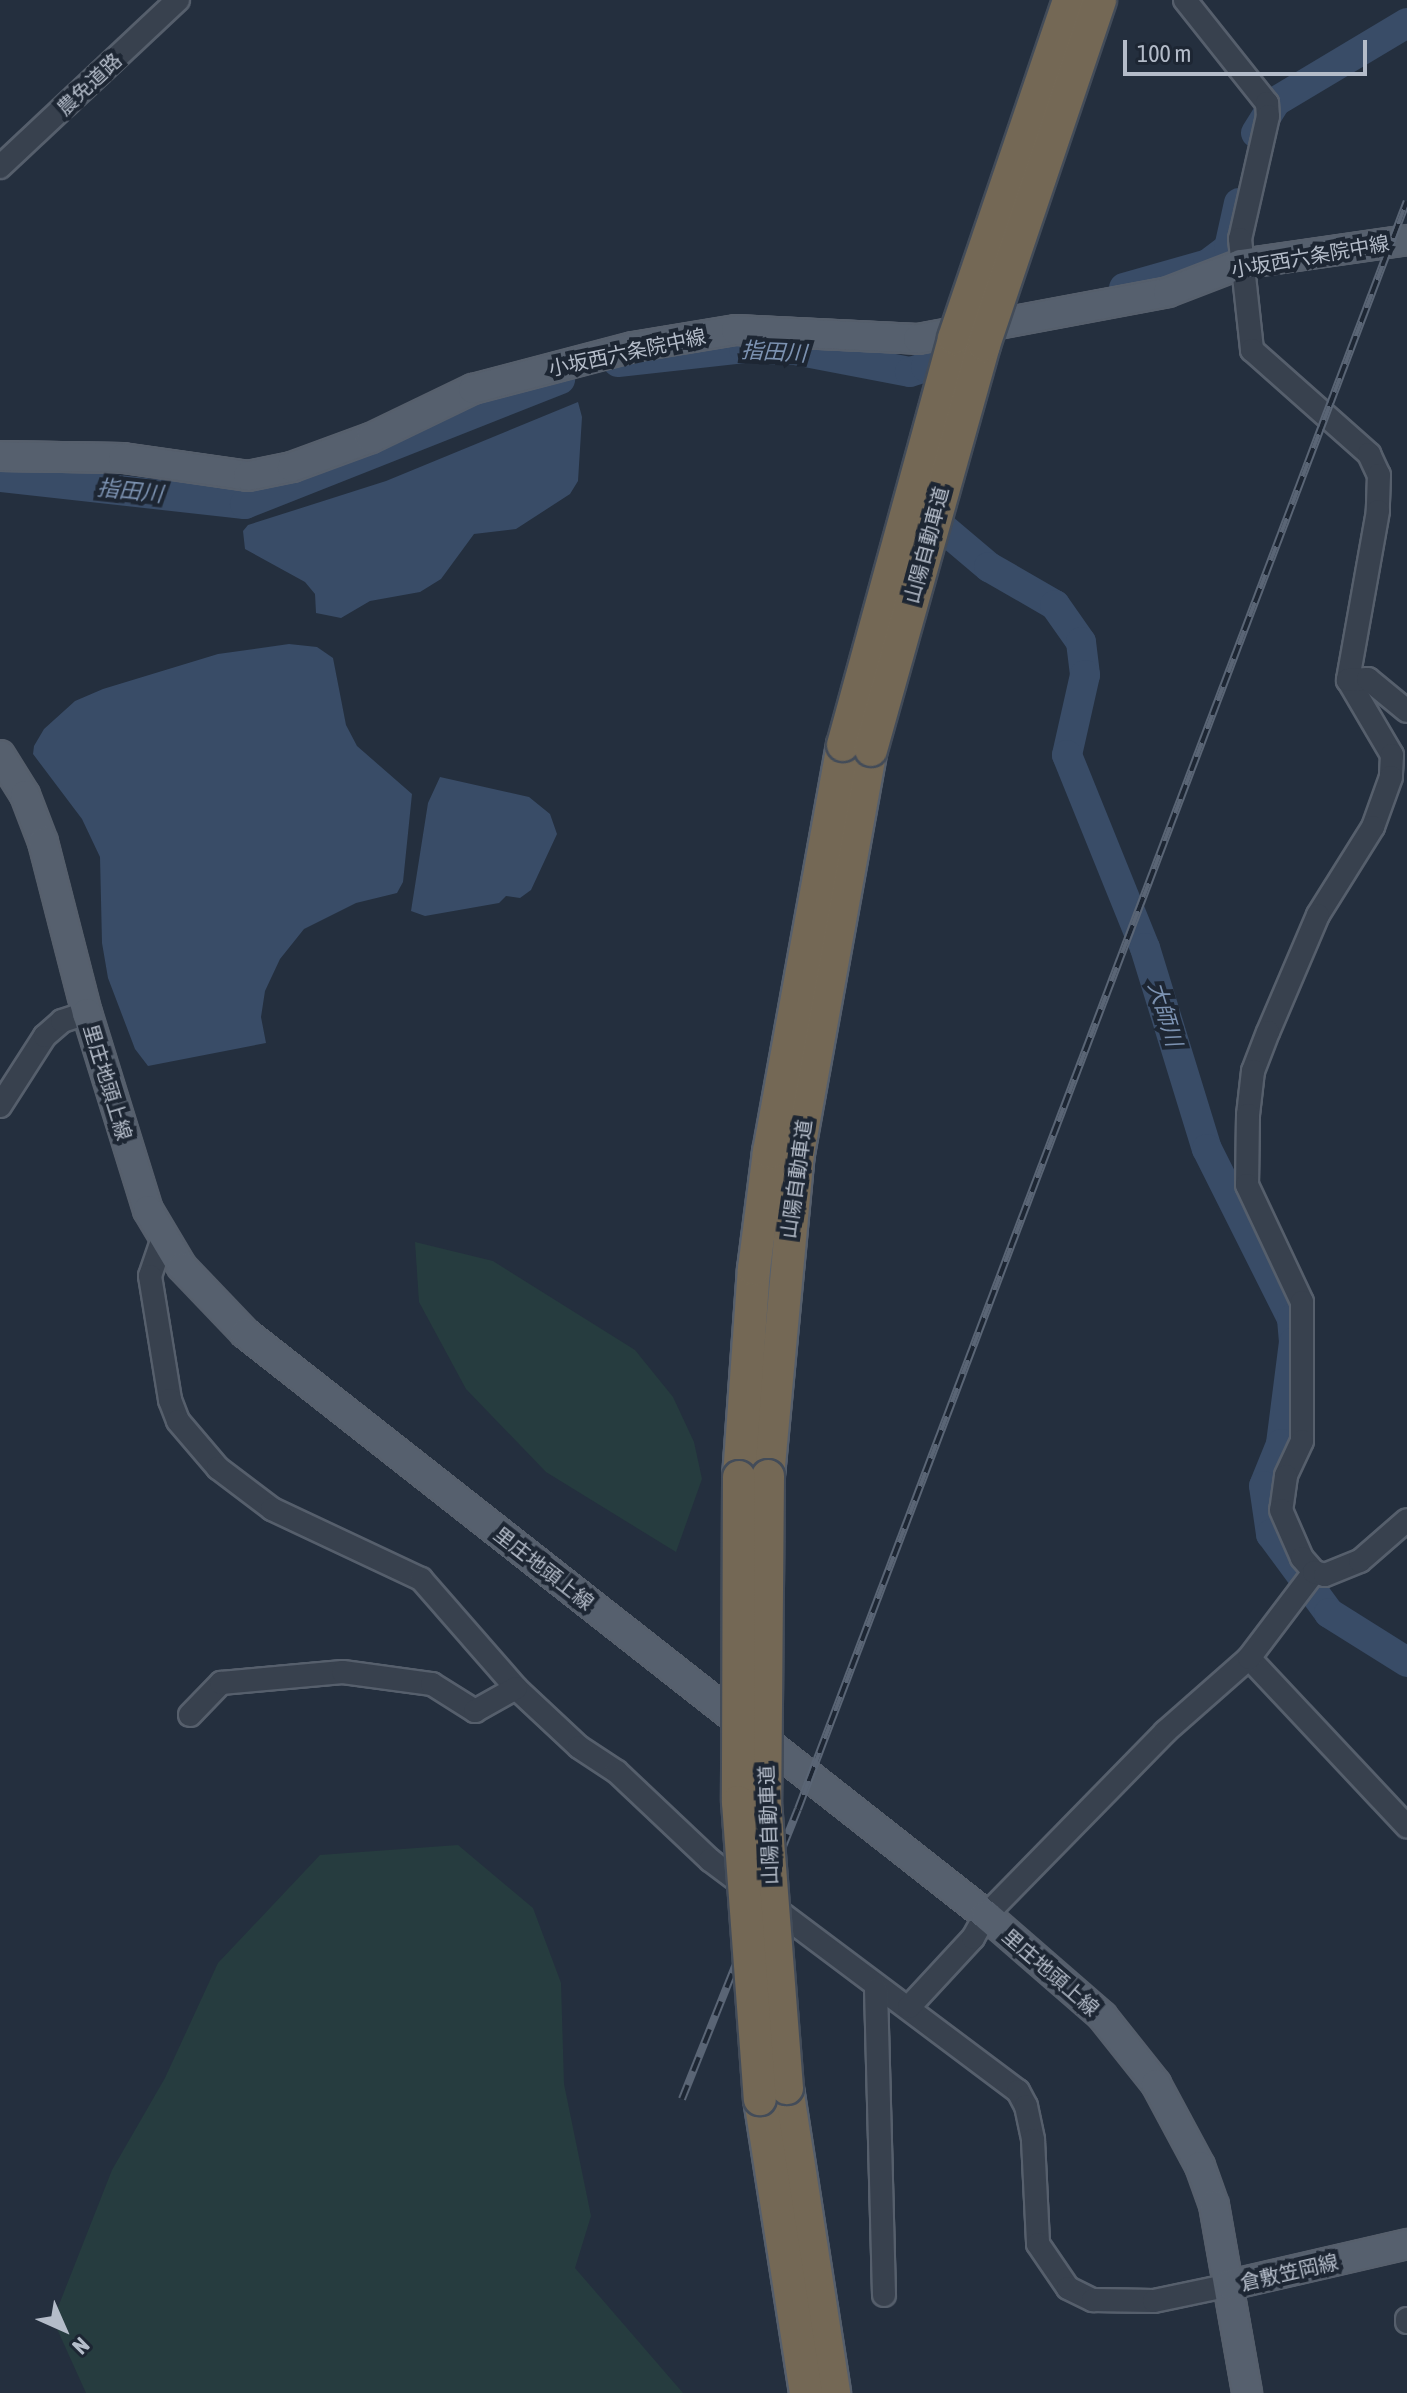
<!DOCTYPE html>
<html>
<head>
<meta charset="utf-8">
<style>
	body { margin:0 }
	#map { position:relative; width:1407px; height:2393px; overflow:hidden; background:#242f3e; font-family:"Asap Condensed","Noto Sans JP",sans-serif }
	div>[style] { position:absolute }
	.green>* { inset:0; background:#263c3f }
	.water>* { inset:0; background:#394c67 }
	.river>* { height:30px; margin:-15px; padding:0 15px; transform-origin:15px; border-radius:15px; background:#394c67 }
	.roads { filter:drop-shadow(2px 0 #565f6c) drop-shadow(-2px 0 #565f6c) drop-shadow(0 2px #565f6c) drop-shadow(0 -2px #565f6c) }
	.minor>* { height:22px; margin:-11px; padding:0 11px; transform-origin:11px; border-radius:11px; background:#38414e }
	.major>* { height:28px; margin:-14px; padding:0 14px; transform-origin:14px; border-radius:14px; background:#56606e }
	.highway>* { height:32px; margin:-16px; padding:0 16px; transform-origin:16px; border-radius:16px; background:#746855 }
	.rail>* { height:8px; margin-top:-4px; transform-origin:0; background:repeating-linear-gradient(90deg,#1d2633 0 15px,#5a6575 0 30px); box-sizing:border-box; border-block:2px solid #5a6575 }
	.bridges { filter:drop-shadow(2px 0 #434c59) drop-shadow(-2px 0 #434c59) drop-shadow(0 2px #434c59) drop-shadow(0 -2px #434c59) }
	.highway-bridge>* { height:32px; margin:-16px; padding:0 16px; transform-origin:16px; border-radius:16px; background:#746855 }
	span { translate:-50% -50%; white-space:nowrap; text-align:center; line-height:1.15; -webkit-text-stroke:8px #1d2633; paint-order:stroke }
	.street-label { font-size:20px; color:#b4bcc9 }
	.water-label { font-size:22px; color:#7c92b1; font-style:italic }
	.north { position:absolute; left:24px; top:2289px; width:80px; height:80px; -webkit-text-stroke:6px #1d2633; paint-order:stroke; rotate:135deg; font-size:22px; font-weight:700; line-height:32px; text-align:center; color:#b4bcc9 }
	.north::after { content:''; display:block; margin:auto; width:28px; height:36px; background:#b4bcc9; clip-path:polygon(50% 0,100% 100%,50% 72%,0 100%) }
	.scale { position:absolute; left:1123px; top:40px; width:244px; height:36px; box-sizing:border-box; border:4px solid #b4bcc9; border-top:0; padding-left:10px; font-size:24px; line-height:28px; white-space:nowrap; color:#b4bcc9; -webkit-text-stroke:6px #1d2633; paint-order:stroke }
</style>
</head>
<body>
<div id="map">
	<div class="green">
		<i style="clip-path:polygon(415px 1242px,493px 1261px,635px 1350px,673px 1397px,694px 1442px,702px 1479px,676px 1552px,546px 1472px,466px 1389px,419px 1302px)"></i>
		<i style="clip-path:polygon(458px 1845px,533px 1908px,561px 1983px,564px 2084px,591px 2216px,575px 2268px,683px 2393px,86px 2393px,53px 2320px,112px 2170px,165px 2078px,218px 1963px,320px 1855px)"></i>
	</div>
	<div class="water">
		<i style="clip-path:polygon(578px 402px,582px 417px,578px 481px,570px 494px,516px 529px,474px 534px,441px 579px,420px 592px,370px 601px,341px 618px,316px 613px,315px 594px,305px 582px,245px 549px,243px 531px,248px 525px,386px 481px)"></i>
		<i style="clip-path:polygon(289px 644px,317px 647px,333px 658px,346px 725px,357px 746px,412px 794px,403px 882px,397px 893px,356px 903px,304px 929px,280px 959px,265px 991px,261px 1017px,266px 1043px,148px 1066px,135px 1049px,108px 978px,102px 943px,100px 857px,82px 819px,33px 754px,34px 746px,44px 729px,75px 701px,103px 689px,218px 654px)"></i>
		<i style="clip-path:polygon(440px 777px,529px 797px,550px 814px,557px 834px,531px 890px,520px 898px,506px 896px,499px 903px,425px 916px,411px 911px,428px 803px)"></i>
	</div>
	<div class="river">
		<i style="left:1256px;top:133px;width:36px;rotate:-58deg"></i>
		<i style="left:1275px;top:102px;width:154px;rotate:-30.9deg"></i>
		<i style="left:1124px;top:288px;width:87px;rotate:-15.9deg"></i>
		<i style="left:1208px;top:264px;width:26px;rotate:-37deg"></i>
		<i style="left:1229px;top:248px;width:46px;rotate:-77.5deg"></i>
		<i style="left:618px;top:362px;width:127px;rotate:-6.3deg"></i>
		<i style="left:744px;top:348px;width:51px;rotate:2.2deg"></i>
		<i style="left:795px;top:350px;width:117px;rotate:10.8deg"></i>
		<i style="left:910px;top:372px;width:17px;rotate:-17deg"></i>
		<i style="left:926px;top:367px;width:48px;rotate:-51deg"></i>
		<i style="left:0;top:477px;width:246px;rotate:6.3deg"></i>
		<i style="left:245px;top:504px;width:339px;rotate:-21.6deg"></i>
		<i style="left:923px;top:503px;width:10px;rotate:79deg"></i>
		<i style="left:925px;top:513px;width:84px;rotate:40.2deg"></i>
		<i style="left:989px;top:567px;width:76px;rotate:29.9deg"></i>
		<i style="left:1055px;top:605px;width:45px;rotate:54.9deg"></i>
		<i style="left:1081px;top:642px;width:33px;rotate:83deg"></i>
		<i style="left:1085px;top:675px;width:82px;rotate:102.7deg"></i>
		<i style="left:1067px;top:755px;width:208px;rotate:68deg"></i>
		<i style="left:1145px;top:948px;width:210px;rotate:72.9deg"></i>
		<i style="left:1207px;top:1149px;width:190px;rotate:63.4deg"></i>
		<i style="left:1292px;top:1319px;width:23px;rotate:85deg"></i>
		<i style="left:1294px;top:1342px;width:103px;rotate:97.3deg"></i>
		<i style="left:1281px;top:1444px;width:45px;rotate:112deg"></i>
		<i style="left:1264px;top:1486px;width:49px;rotate:81.7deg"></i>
		<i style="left:1271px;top:1534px;width:98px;rotate:53.7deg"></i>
		<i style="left:1329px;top:1613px;width:92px;rotate:32.1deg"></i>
	</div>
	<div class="roads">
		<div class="minor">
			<i style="left:1185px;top:0;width:132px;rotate:51.5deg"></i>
			<i style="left:1267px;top:103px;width:13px;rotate:86deg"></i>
			<i style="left:1268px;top:116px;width:126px;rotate:102.8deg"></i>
			<i style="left:1240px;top:239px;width:112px;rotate:83.8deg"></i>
			<i style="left:1252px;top:350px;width:157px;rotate:41.6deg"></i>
			<i style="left:1369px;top:454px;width:23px;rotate:65deg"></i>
			<i style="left:1379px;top:475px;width:36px;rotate:92deg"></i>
			<i style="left:1378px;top:511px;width:172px;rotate:100.1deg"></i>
			<i style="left:1348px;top:680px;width:87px;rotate:59.6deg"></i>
			<i style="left:1392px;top:755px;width:22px;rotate:93deg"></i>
			<i style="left:1391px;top:777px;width:53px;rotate:109.8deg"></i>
			<i style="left:1373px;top:827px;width:104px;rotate:122deg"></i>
			<i style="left:1318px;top:915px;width:127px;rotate:113.1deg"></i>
			<i style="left:1268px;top:1032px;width:42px;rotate:111deg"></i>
			<i style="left:1253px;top:1071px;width:44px;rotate:96.5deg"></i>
			<i style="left:1248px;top:1115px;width:70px;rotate:90.8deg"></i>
			<i style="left:1247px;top:1185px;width:129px;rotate:64.8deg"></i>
			<i style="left:1302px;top:1302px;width:139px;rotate:90deg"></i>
			<i style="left:1302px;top:1441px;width:38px;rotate:115deg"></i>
			<i style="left:1286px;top:1476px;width:34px;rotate:98deg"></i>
			<i style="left:1281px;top:1510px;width:52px;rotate:66.4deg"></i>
			<i style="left:1302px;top:1558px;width:18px;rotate:49deg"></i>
			<i style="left:0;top:167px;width:244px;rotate:-43.2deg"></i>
			<i style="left:1348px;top:680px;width:20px;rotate:-3deg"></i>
			<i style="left:1368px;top:679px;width:50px;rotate:39.4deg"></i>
			<i style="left:0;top:1106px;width:83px;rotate:-57.3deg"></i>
			<i style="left:45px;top:1036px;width:23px;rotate:-41deg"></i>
			<i style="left:62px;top:1021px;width:26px;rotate:-18deg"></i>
			<i style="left:163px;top:1238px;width:40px;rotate:108.9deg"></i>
			<i style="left:150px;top:1276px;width:126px;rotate:80.8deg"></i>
			<i style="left:170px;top:1400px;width:22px;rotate:69deg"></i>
			<i style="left:178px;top:1421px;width:62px;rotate:49.6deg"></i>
			<i style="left:218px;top:1468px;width:68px;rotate:37.2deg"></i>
			<i style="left:272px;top:1509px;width:165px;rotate:25.2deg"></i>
			<i style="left:421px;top:1579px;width:145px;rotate:48.9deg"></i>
			<i style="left:516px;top:1688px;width:86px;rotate:43.1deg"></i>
			<i style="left:579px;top:1747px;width:45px;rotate:33.3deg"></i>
			<i style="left:617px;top:1772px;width:128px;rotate:43.4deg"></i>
			<i style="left:710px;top:1860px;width:385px;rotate:36.9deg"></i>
			<i style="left:1018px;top:2091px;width:17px;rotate:62deg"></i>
			<i style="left:1026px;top:2106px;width:35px;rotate:78deg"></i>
			<i style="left:1033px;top:2140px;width:104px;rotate:87.2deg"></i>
			<i style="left:1038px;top:2244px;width:53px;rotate:55.7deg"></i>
			<i style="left:1068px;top:2288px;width:28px;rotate:26deg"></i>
			<i style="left:1093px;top:2300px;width:61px;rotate:0.9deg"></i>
			<i style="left:1154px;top:2301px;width:78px;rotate:-11.9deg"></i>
			<i style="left:1249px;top:1658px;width:231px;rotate:46.8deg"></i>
			<i style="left:190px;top:1715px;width:45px;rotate:-45.9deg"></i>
			<i style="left:221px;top:1683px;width:122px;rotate:-5.2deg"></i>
			<i style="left:343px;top:1672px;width:90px;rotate:7.7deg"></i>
			<i style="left:432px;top:1684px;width:51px;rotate:32.1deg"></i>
			<i style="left:475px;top:1711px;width:47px;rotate:-29.3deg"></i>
			<i style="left:876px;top:1989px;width:306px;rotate:88.5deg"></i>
			<i style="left:909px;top:2007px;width:94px;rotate:-47.2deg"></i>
			<i style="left:973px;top:1938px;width:26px;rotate:-61deg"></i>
			<i style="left:986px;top:1915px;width:256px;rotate:-45.6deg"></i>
			<i style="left:1165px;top:1732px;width:112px;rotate:-41.4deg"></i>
			<i style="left:1249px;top:1658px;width:108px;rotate:-52.9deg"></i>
			<i style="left:1314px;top:1572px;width:11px;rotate:15deg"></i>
			<i style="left:1325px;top:1575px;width:38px;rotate:-22deg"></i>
			<i style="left:1360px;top:1561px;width:62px;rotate:-41.1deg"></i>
			<i style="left:1407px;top:2319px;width:3px;rotate:90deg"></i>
		</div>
		<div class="major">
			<i style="left:0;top:456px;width:123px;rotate:0.9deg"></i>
			<i style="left:123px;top:458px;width:126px;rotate:8.2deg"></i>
			<i style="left:248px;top:476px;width:45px;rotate:-11.6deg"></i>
			<i style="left:292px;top:467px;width:84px;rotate:-20.2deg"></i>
			<i style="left:371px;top:438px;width:113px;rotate:-25.7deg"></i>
			<i style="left:473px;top:389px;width:165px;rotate:-14.7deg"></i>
			<i style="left:633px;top:347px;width:104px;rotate:-9.4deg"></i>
			<i style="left:736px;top:330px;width:182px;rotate:2.8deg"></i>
			<i style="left:918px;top:339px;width:254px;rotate:-10.6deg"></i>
			<i style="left:1168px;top:292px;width:78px;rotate:-21deg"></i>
			<i style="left:1241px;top:264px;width:168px;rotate:-8.2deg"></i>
			<i style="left:0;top:755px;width:47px;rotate:58deg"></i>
			<i style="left:25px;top:795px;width:50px;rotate:69deg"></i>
			<i style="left:43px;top:842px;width:177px;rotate:75.6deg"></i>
			<i style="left:87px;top:1013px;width:206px;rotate:72.8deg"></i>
			<i style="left:148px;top:1210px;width:66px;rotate:59.2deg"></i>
			<i style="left:182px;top:1267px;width:91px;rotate:46.3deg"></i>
			<i style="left:245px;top:1333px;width:942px;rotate:38.15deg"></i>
			<i style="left:986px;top:1915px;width:154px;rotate:41deg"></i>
			<i style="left:1102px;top:2016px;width:87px;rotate:51.5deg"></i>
			<i style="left:1156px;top:2084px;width:93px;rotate:61.8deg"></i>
			<i style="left:1200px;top:2166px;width:41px;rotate:70.3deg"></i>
			<i style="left:1214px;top:2205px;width:191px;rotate:80deg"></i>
			<i style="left:1230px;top:2285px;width:182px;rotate:-13deg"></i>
		</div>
		<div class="highway">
			<i style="left:768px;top:1476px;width:323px;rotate:-84.7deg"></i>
			<i style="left:798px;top:1154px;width:411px;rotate:-79.8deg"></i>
			<i style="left:739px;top:1477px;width:209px;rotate:-85.9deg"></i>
			<i style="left:754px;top:1269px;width:118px;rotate:-82.7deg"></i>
			<i style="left:769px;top:1152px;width:414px;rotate:-79.7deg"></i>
			<i style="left:787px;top:2088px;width:309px;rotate:81.2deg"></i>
			<i style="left:760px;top:2099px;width:298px;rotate:81.1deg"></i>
		</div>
	</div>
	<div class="rail">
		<i style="left:682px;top:2099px;width:312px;rotate:-68.2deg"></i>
		<i style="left:798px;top:1809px;width:1719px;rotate:-69.26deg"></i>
	</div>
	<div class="bridges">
		<div class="highway-bridge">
			<i style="left:843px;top:745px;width:422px;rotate:-74.7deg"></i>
			<i style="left:954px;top:338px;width:357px;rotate:-71.2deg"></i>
			<i style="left:871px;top:750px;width:420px;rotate:-74.4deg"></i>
			<i style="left:984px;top:345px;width:364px;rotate:-71.4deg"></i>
			<i style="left:768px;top:1476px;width:326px;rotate:90.5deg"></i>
			<i style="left:765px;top:1802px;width:287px;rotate:85.6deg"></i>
			<i style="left:739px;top:1477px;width:325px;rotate:90.2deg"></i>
			<i style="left:738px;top:1802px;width:298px;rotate:85.8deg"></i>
		</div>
	</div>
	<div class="street-label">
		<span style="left:89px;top:84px;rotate:-43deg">農免道路</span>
		<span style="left:1310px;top:256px;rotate:-10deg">小坂西六条院中線</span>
		<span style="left:627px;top:352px;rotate:-12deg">小坂西六条院中線</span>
		<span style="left:926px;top:545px;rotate:-75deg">山陽自動車道</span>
		<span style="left:108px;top:1082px;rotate:73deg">里庄地頭上線</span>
		<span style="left:796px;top:1179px;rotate:-82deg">山陽自動車道</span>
		<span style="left:544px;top:1568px;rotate:38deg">里庄地頭上線</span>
		<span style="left:768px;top:1825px;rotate:-92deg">山陽自動車道</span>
		<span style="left:1051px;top:1972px;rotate:41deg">里庄地頭上線</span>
		<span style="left:1289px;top:2272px;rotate:-13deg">倉敷笠岡線</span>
	</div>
	<div class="water-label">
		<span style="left:774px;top:352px;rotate:3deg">指田川</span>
		<span style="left:130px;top:491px;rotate:6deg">指田川</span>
		<span style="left:1165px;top:1014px;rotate:73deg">大師川</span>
	</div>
	<div class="north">N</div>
	<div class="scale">100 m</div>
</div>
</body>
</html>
